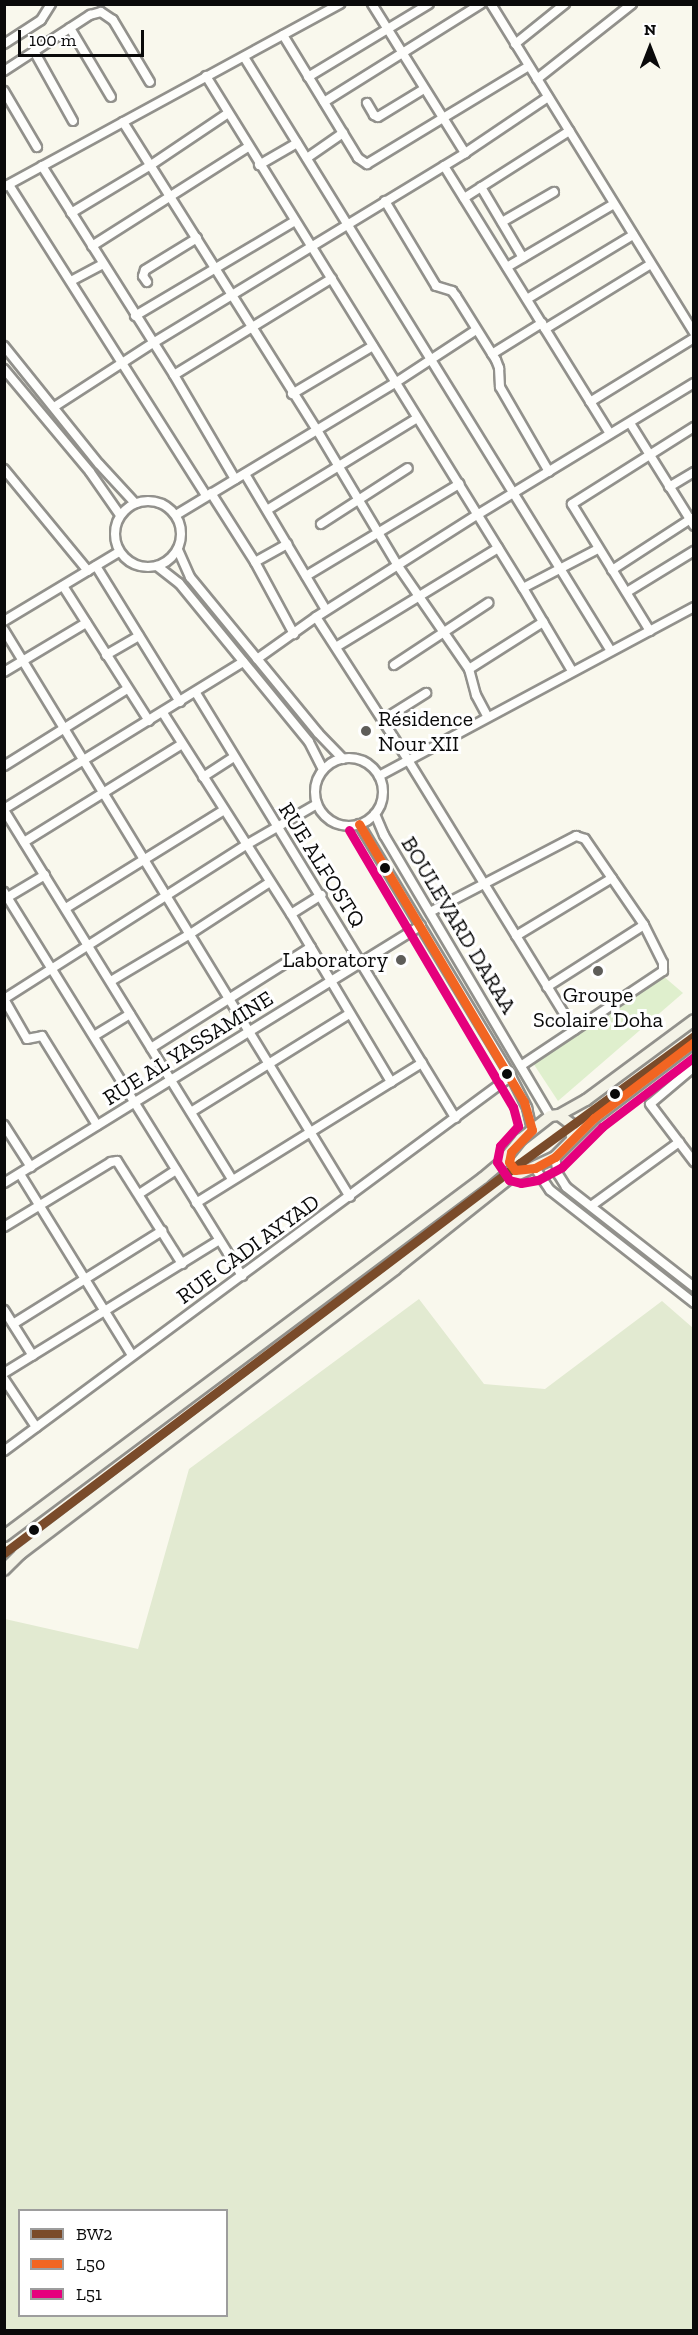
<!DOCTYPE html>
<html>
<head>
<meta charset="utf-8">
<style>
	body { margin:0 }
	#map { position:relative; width:698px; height:2335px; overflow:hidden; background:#f9f8ed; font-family:"Zilla Slab",serif }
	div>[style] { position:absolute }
	.green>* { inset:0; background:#dfefcd }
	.cemetery>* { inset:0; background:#e2ead1 }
	.roads { filter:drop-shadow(2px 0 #92918c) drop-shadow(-2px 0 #92918c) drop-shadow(0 2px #92918c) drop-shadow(0 -2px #92918c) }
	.minor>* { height:8px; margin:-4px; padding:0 4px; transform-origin:4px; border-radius:4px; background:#fefefc }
	.minor>.ring { margin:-4px; padding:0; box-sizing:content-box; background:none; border:8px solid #fefefc; border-radius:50% }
	.secondary>* { height:10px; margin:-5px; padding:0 5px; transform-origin:5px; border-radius:5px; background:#f4f3e7 }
	.bus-1>* { height:9px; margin:-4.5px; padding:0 4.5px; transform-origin:4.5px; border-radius:4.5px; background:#7a4b2a }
	.bus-2>* { height:9px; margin:-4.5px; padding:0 4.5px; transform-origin:4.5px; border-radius:4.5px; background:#f26522 }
	.bus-3>* { height:9px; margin:-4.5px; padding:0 4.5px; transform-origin:4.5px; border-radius:4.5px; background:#e5007d }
	.dots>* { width:16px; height:16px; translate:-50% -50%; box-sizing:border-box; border:3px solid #fff; border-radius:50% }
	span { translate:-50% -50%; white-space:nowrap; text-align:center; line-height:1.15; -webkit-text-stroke:6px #fff; paint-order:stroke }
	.poi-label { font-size:22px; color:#0a0a0a }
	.left { translate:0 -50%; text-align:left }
	.right { translate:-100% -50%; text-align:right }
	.street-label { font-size:22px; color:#0a0a0a }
	.frame { position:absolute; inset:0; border:6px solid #0a0a0a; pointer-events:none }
	.legend { position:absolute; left:18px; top:2209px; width:210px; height:108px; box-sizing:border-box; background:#fff; border:2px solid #9d9d9d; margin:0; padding:8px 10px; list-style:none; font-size:18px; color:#0a0a0a }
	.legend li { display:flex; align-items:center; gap:12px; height:30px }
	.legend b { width:30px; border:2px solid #9d9d9d }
	.north { position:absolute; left:620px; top:18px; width:60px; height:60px; -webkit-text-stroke:4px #fff; paint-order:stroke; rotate:0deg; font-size:16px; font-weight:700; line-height:24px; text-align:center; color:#0a0a0a }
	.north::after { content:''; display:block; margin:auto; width:21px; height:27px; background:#0a0a0a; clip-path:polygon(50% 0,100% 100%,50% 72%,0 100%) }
	.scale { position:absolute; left:18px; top:30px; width:126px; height:27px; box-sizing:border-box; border:3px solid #0a0a0a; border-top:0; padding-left:8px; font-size:18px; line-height:21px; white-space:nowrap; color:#0a0a0a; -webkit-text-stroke:4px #fff; paint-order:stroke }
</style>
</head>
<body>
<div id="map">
	<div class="green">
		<i style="clip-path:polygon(662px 975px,683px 993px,558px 1101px,531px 1060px)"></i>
	</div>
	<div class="cemetery">
		<i style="clip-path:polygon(evenodd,419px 1299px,484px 1384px,545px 1389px,662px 1301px,693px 1328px,693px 2330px,5px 2330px,5px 1619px,138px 1649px,189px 1469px,419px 1299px,20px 2210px,226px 2210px,226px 2316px,20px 2316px,20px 2210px)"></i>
	</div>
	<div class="roads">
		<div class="minor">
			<i style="left:372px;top:4px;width:176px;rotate:58deg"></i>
			<i style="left:491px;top:4px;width:387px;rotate:58.3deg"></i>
			<i style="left:70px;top:28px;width:80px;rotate:59.3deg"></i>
			<i style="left:283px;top:35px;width:144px;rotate:58.6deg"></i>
			<i style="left:358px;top:158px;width:11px;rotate:34deg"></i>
			<i style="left:367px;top:164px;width:189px;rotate:-31.2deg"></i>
			<i style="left:4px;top:44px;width:44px;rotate:-33deg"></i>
			<i style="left:41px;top:20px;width:19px;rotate:-58deg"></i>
			<i style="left:515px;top:44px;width:64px;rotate:-38.7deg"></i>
			<i style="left:34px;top:51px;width:80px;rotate:60.9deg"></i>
			<i style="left:244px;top:57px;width:698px;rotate:58.29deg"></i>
			<i style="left:4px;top:71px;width:103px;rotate:-33.1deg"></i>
			<i style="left:90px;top:15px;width:11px;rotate:-15deg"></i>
			<i style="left:101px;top:12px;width:14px;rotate:34deg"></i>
			<i style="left:113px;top:20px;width:72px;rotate:59.2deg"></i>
			<i style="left:206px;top:76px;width:602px;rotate:58.24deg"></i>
			<i style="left:523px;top:588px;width:96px;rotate:59.4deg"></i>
			<i style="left:308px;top:77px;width:141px;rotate:-31.1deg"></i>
			<i style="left:537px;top:79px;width:121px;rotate:-38.3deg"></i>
			<i style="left:4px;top:91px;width:65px;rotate:59.5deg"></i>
			<i style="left:324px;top:102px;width:185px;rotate:-32deg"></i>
			<i style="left:367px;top:103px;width:14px;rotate:60deg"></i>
			<i style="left:374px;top:115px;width:4px;rotate:27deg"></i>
			<i style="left:378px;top:117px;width:54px;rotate:-31.3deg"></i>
			<i style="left:123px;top:122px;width:364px;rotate:57.8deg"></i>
			<i style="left:317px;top:430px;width:158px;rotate:59.2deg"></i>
			<i style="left:398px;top:566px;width:125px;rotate:55.4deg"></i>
			<i style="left:469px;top:669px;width:27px;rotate:75deg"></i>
			<i style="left:476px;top:695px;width:24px;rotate:62deg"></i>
			<i style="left:307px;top:158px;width:44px;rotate:-34.8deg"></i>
			<i style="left:259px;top:165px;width:44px;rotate:-30.1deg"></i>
			<i style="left:42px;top:166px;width:247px;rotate:57.7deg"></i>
			<i style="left:174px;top:375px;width:121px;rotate:59.6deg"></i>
			<i style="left:444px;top:166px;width:315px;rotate:58.2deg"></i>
			<i style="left:9px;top:185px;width:368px;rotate:57.6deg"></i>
			<i style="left:4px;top:187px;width:383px;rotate:-28.6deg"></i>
			<i style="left:481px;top:187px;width:82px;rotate:59.4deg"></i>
			<i style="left:464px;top:198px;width:125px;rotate:-32.5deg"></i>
			<i style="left:385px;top:201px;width:99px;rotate:59deg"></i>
			<i style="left:436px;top:286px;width:17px;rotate:17deg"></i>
			<i style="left:452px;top:291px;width:6px;rotate:51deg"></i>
			<i style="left:456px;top:296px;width:75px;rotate:58deg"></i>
			<i style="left:496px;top:360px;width:9px;rotate:69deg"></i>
			<i style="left:499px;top:368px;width:19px;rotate:87deg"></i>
			<i style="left:500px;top:387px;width:98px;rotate:60deg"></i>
			<i style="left:71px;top:213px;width:93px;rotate:-31deg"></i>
			<i style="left:151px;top:165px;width:92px;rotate:-33.9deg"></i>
			<i style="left:502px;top:222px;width:60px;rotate:-30deg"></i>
			<i style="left:92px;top:246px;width:185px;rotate:-32.4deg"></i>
			<i style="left:507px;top:267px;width:124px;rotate:-30.5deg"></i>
			<i style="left:71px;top:281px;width:36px;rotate:-28deg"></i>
			<i style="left:147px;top:282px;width:7px;rotate:-124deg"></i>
			<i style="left:143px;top:276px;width:6px;rotate:-72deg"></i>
			<i style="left:145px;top:270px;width:61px;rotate:-31.6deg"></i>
			<i style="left:527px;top:299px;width:124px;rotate:-31.1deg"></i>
			<i style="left:135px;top:316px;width:186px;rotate:-30.7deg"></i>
			<i style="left:545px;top:329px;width:124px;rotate:-31.5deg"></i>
			<i style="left:4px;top:346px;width:151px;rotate:51.2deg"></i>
			<i style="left:99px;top:464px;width:53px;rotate:47.3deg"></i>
			<i style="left:492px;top:354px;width:59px;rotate:-31.8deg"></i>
			<i style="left:4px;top:369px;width:134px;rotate:50.1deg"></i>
			<i style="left:90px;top:472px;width:52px;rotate:55.1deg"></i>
			<i style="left:174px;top:375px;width:185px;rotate:-31.5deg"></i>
			<i style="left:292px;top:394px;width:94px;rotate:-30.7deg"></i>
			<i style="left:590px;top:402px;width:122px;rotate:-31.6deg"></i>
			<i style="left:54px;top:407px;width:118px;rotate:-32.9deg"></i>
			<i style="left:153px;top:343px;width:365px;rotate:-31.3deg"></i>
			<i style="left:465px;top:153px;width:100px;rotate:-34deg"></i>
			<i style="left:630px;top:423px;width:121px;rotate:58.1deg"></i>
			<i style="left:4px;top:469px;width:132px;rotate:50.5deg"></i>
			<i style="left:245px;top:474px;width:158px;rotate:59.2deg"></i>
			<i style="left:669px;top:487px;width:29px;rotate:-31deg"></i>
			<i style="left:211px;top:493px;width:82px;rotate:57.5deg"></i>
			<i style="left:255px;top:562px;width:82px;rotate:61.6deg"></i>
			<i class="ring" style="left:115px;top:501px;width:58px;height:58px"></i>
			<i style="left:267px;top:510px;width:176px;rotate:-31.5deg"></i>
			<i style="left:176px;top:515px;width:256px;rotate:-31.1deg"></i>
			<i style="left:395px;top:383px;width:97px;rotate:-33.2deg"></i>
			<i style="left:321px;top:524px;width:103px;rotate:-32.8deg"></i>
			<i style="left:178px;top:550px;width:30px;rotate:66deg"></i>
			<i style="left:190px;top:577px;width:202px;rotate:50.6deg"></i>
			<i style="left:318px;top:733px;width:36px;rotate:46deg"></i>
			<i style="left:255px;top:562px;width:37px;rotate:-29deg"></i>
			<i style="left:96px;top:566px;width:160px;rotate:58.3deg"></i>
			<i style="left:157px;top:566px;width:28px;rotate:38deg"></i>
			<i style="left:179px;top:583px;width:205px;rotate:50.7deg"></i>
			<i style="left:309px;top:742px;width:31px;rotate:63deg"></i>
			<i style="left:612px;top:570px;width:95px;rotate:-33deg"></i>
			<i style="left:306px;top:576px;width:179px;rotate:-31deg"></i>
			<i style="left:63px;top:586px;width:160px;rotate:57.5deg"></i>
			<i style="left:523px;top:588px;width:85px;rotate:-27.5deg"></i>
			<i style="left:627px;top:592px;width:79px;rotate:-31.5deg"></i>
			<i style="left:316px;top:617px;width:170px;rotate:57.2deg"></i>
			<i style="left:408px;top:760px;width:317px;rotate:58.4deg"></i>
			<i style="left:4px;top:621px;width:134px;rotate:-31deg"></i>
			<i style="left:4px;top:630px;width:664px;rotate:58.61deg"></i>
			<i style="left:650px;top:631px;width:149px;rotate:-121.6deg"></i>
			<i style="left:572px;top:504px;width:144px;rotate:-32.3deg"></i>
			<i style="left:336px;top:647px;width:190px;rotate:-31.4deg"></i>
			<i style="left:106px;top:655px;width:38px;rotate:-30deg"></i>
			<i style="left:257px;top:659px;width:72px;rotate:-35.4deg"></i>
			<i style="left:316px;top:617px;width:191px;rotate:-32.4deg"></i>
			<i style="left:477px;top:515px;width:254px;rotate:-31.3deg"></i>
			<i style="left:394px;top:665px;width:113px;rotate:-33.4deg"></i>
			<i style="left:469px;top:669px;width:88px;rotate:-32.4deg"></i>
			<i style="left:4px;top:672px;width:96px;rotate:-30.9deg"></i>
			<i style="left:196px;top:693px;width:498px;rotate:58.6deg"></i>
			<i style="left:163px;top:713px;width:238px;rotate:57.5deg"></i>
			<i style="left:291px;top:914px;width:196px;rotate:59.2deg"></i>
			<i style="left:383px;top:720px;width:51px;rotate:-32.1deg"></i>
			<i class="ring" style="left:315px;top:758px;width:60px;height:60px"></i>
			<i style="left:4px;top:766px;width:145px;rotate:-32deg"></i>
			<i style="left:379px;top:776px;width:357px;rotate:-28.2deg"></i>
			<i style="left:203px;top:777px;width:37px;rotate:-33deg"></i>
			<i style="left:4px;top:809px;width:281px;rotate:-31.6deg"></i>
			<i style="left:4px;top:810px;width:434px;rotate:58.3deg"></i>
			<i style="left:375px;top:814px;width:23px;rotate:67deg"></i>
			<i style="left:384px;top:835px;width:326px;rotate:59.4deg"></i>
			<i style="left:359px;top:824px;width:294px;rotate:58.9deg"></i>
			<i style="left:511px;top:1076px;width:36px;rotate:63deg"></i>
			<i style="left:527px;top:1108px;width:23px;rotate:77deg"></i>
			<i style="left:24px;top:842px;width:186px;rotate:-31.8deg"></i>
			<i style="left:4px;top:892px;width:452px;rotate:58.2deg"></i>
			<i style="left:8px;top:897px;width:43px;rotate:-30.7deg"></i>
			<i style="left:66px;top:908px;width:186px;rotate:-31.8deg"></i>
			<i style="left:430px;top:912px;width:165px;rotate:-27.5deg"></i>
			<i style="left:576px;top:836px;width:9px;rotate:18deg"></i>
			<i style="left:585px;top:839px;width:104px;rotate:55.5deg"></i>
			<i style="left:644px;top:925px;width:42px;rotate:63.4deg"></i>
			<i style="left:663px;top:963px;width:8px;rotate:90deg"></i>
			<i style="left:663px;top:971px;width:169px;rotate:146.3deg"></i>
			<i style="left:291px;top:914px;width:36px;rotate:-32deg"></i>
			<i style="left:516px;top:936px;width:112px;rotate:-31.1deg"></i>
			<i style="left:111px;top:981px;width:92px;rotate:-30.7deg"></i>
			<i style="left:190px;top:934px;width:95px;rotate:-33deg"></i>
			<i style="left:547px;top:987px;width:115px;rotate:-32.6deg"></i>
			<i style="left:4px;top:999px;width:287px;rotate:-32.5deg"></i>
			<i style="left:246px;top:845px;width:82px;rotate:-30deg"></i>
			<i style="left:4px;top:999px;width:46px;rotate:60.1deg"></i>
			<i style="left:27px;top:1039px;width:15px;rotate:-11deg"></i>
			<i style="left:42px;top:1036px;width:105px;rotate:58.3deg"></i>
			<i style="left:94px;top:1036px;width:42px;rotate:-31.4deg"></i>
			<i style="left:151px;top:1048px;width:189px;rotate:-32.3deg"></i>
			<i style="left:694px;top:1067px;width:57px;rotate:139.9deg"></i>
			<i style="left:650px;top:1104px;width:73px;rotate:52.8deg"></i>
			<i style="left:191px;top:1112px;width:186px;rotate:-31.8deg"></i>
			<i style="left:4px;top:1125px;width:50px;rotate:57.3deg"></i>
			<i style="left:555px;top:1157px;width:17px;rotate:80deg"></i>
			<i style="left:558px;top:1174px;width:15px;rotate:58deg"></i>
			<i style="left:566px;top:1187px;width:162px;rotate:38deg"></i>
			<i style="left:535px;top:1168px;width:27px;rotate:56deg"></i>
			<i style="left:550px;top:1190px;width:183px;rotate:38.1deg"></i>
			<i style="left:20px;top:1174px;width:213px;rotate:58.3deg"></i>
			<i style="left:4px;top:1183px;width:490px;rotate:-31.7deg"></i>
			<i style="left:139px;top:1194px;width:44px;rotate:-33deg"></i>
			<i style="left:196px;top:1203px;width:266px;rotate:-31.8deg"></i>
			<i style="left:591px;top:1206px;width:109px;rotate:-36deg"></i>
			<i style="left:4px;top:1227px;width:125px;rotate:-31.3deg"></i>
			<i style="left:111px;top:1162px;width:6px;rotate:-9deg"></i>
			<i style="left:117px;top:1161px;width:122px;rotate:57.7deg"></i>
			<i style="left:4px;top:1310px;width:54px;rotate:57.8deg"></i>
			<i style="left:13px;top:1324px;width:176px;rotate:-32deg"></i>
			<i style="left:4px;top:1373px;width:253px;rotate:-31.7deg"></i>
			<i style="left:4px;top:1379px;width:58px;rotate:56.3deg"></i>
			<i style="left:4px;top:1451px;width:631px;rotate:-36.49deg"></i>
		</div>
		<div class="secondary">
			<i style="left:559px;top:1115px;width:15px;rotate:37deg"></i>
			<i style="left:571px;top:1124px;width:13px;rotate:86deg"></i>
			<i style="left:4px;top:1536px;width:598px;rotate:-36.77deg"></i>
			<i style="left:483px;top:1178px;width:26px;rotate:-40deg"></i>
			<i style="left:503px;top:1161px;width:28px;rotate:-51deg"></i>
			<i style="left:521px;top:1139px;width:37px;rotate:-38deg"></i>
			<i style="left:550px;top:1116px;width:9px;rotate:-6deg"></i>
			<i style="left:559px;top:1115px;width:31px;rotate:-29deg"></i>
			<i style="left:586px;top:1100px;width:134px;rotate:-36.5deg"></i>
			<i style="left:4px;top:1570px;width:23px;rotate:-45deg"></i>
			<i style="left:20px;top:1554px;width:471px;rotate:-37.2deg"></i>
			<i style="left:395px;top:1269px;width:144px;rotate:-38.5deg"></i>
			<i style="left:508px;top:1179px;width:52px;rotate:-25.1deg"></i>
			<i style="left:555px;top:1157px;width:55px;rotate:-45deg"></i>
			<i style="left:594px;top:1118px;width:126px;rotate:-37.2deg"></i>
		</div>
	</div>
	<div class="bus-1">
		<i style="left:4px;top:1553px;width:647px;rotate:-37.08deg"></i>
		<i style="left:520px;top:1163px;width:215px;rotate:-36.1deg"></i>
	</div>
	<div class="bus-2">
		<i style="left:359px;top:824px;width:323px;rotate:59.3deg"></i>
		<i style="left:524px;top:1102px;width:29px;rotate:74deg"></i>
		<i style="left:532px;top:1130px;width:30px;rotate:134deg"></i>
		<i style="left:511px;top:1152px;width:10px;rotate:101deg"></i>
		<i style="left:509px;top:1162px;width:10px;rotate:53deg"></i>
		<i style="left:515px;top:1170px;width:20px;rotate:-6deg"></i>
		<i style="left:535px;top:1168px;width:23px;rotate:-29deg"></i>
		<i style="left:555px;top:1157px;width:55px;rotate:-45deg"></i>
		<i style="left:594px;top:1118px;width:126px;rotate:-37.2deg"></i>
	</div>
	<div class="bus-3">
		<i style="left:349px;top:830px;width:322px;rotate:59.4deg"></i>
		<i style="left:513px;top:1107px;width:20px;rotate:75deg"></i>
		<i style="left:518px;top:1126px;width:27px;rotate:132deg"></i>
		<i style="left:500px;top:1146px;width:16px;rotate:101deg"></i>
		<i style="left:497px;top:1162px;width:22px;rotate:56deg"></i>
		<i style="left:509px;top:1180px;width:12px;rotate:14deg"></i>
		<i style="left:521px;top:1183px;width:17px;rotate:-10deg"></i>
		<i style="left:538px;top:1180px;width:27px;rotate:-28deg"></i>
		<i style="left:562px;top:1167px;width:57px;rotate:-45deg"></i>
		<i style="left:602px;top:1127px;width:116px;rotate:-37.3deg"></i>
	</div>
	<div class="dots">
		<i style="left:366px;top:731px;background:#5e5d59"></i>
		<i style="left:385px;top:868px;background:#0a0a0a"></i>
		<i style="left:401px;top:960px;background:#5e5d59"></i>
		<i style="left:598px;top:971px;background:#5e5d59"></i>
		<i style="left:507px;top:1074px;background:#0a0a0a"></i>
		<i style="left:615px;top:1094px;background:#0a0a0a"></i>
		<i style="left:34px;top:1530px;background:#0a0a0a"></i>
	</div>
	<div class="poi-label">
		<span class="left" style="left:378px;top:731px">Résidence<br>Nour XII</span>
		<span class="right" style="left:388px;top:960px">Laboratory</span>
		<span style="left:598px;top:1007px">Groupe<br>Scolaire Doha</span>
	</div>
	<div class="street-label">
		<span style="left:322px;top:865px;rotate:58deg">RUE ALFOSTQ</span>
		<span style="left:459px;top:925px;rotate:59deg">BOULEVARD DARAA</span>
		<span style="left:188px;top:1048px;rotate:-32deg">RUE AL YASSAMINE</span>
		<span style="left:248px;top:1249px;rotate:-36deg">RUE CADI AYYAD</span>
	</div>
	<div class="frame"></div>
	<ul class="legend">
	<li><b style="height:8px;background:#7a4b2a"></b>BW2</li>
	<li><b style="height:8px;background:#f26522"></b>L50</li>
	<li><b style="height:8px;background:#e5007d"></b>L51</li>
	</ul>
	<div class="north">N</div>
	<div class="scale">100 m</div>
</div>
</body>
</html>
